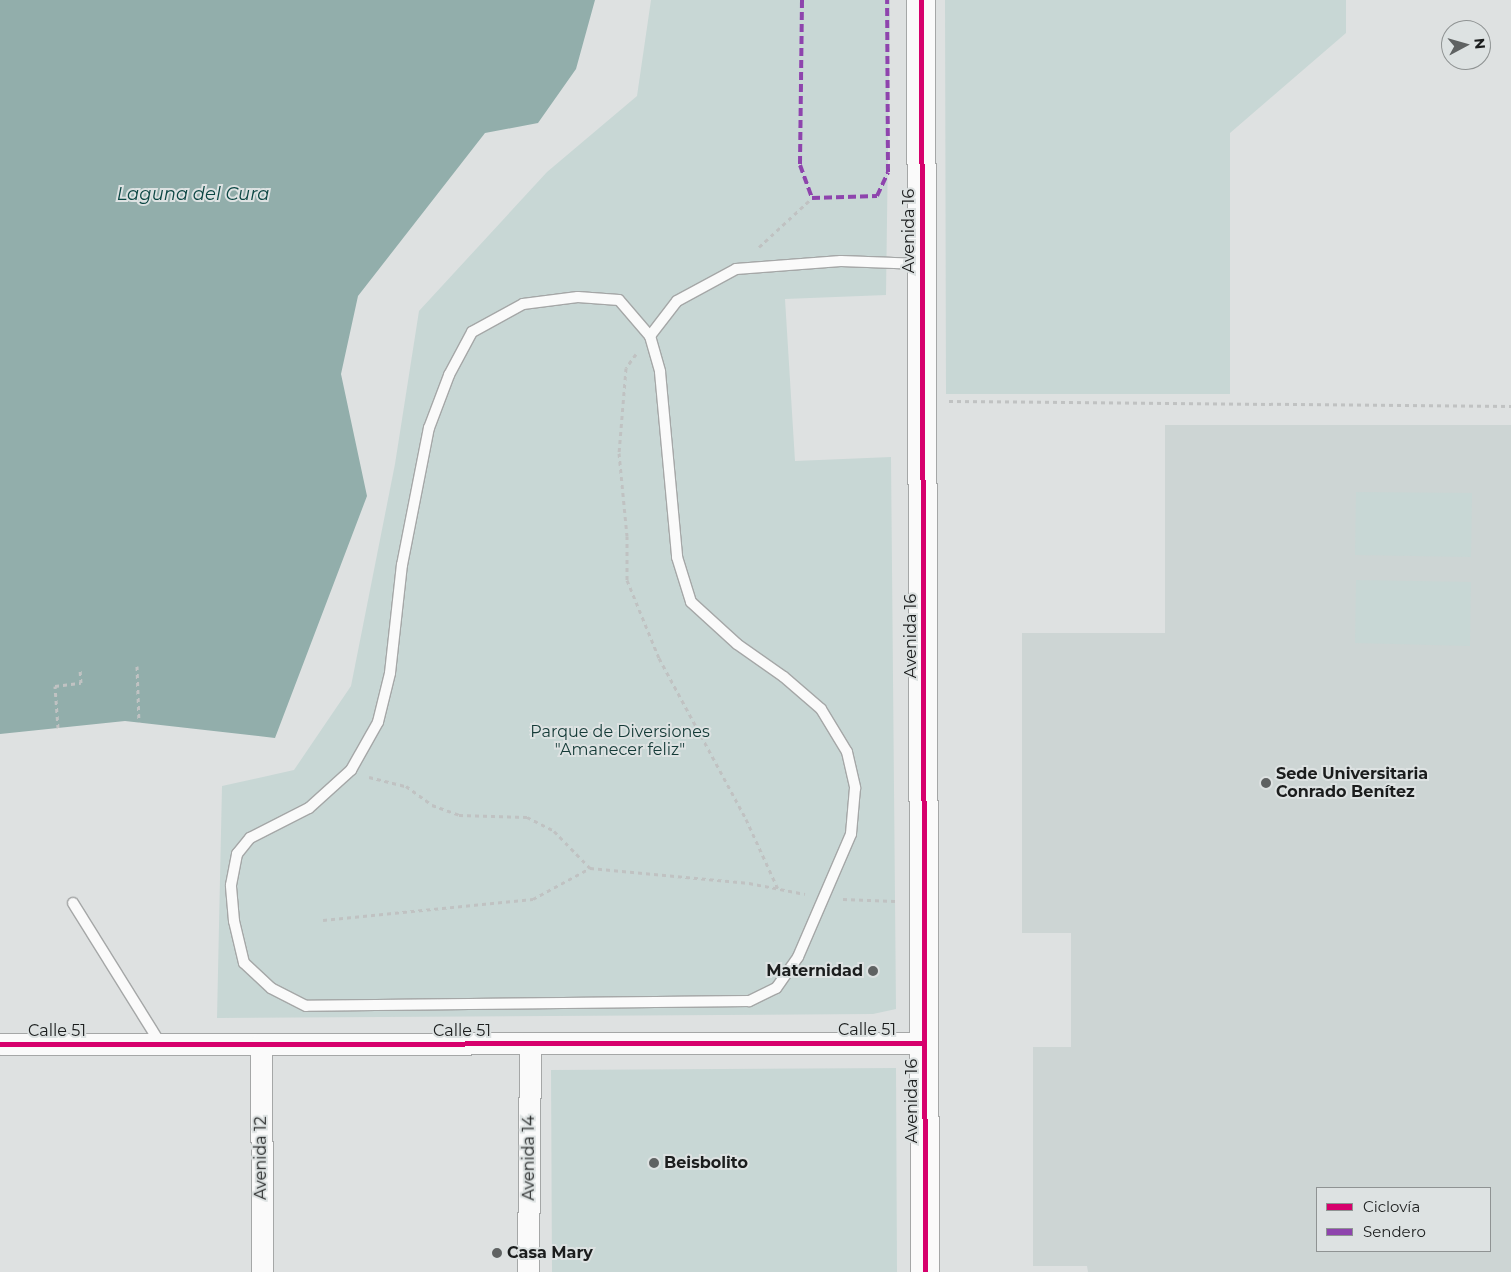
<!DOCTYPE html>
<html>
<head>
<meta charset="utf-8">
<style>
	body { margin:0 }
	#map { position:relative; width:1511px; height:1272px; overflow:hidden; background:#dee1e1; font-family:Montserrat,sans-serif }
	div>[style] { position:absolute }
	.built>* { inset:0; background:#cdd5d4 }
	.green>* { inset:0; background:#c8d7d5 }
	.water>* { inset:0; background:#92aeab }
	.path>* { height:3px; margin-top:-1.5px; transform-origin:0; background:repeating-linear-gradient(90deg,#c0c2c2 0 4px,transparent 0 8px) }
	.roads { filter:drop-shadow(1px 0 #a5a7a7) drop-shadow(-1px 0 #a5a7a7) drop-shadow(0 1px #a5a7a7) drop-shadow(0 -1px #a5a7a7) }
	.lane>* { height:10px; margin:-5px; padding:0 5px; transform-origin:5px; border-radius:5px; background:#fafafa }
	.street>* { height:21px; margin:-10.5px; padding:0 10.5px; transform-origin:10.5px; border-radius:10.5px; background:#fafafa }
	.secondary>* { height:28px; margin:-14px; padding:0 14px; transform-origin:14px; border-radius:14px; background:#fafafa }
	.quiet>* { height:4px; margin-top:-2px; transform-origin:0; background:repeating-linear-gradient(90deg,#8e44ad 0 8px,transparent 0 12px) }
	.cycleway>* { height:5px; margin:-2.5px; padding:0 2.5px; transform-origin:2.5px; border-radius:2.5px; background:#d6006c }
	.dots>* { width:14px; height:14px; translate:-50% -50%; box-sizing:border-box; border:2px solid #dde2e2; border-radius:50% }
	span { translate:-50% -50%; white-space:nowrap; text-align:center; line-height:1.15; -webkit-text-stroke:4px #dde2e2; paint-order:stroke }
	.street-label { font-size:16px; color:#1b1d1d }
	.park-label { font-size:16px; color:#143a37 }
	.poi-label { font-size:16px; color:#1b1d1d; font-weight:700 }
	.left { translate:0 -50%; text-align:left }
	.right { translate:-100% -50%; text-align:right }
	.water-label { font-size:18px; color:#0b4643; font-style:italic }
	.legend { position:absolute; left:1316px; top:1187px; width:175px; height:65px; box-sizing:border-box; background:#dde2e2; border:1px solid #8f9393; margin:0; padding:6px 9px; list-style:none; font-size:15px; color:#1b1d1d }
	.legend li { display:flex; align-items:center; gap:10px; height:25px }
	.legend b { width:25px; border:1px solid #8f9393 }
	.north { position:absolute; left:1441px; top:20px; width:50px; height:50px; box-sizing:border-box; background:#dde2e2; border:1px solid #8f9393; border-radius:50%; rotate:84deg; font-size:14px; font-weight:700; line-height:20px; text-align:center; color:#1b1d1d }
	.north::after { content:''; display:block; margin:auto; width:18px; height:22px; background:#5f6262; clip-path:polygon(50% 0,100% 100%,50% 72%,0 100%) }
</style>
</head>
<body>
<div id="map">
	<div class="built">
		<i style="clip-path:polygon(evenodd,1165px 425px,1511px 425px,1511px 1272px,1088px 1272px,1087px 1266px,1033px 1266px,1033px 1047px,1071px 1047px,1071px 933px,1022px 933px,1022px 633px,1165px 633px,1165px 425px,1317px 1188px,1490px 1188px,1490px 1251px,1317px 1251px,1317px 1188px)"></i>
	</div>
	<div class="green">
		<i style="clip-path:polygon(651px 0,890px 0,886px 295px,785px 299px,795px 461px,891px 457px,896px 1009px,873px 1014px,217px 1018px,222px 786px,294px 770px,351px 686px,395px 464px,419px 311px,547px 172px,637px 96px)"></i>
		<i style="clip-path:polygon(945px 0,1346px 0,1346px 33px,1230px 133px,1230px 394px,946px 394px)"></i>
		<i style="clip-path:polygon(1356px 492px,1472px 493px,1471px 557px,1355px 555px)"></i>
		<i style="clip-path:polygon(1356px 580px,1471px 582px,1470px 646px,1355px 643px)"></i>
		<i style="clip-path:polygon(896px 1068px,897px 1272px,552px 1272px,551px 1070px)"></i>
	</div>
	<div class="water">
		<i style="clip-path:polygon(0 0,595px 0,576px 69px,538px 123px,485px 133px,358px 296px,341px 374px,367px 496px,275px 738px,125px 721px,0 734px)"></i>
	</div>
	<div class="path">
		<i style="left:759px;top:247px;width:72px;rotate:-42.8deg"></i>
		<i style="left:636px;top:354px;width:17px;rotate:126deg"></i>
		<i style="left:626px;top:368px;width:85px;rotate:94.7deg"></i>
		<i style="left:619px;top:453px;width:83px;rotate:84.5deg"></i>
		<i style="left:627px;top:536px;width:44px;rotate:90deg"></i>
		<i style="left:627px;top:580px;width:84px;rotate:67.7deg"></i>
		<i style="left:659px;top:658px;width:183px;rotate:61.6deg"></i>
		<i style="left:746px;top:819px;width:77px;rotate:65.4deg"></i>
		<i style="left:949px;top:401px;width:562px;rotate:0.51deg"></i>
		<i style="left:137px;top:666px;width:56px;rotate:88deg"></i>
		<i style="left:58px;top:728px;width:42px;rotate:-94.1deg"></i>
		<i style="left:55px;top:686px;width:26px;rotate:-7deg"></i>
		<i style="left:81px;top:683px;width:14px;rotate:-94deg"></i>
		<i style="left:369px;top:777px;width:38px;rotate:14deg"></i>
		<i style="left:406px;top:786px;width:32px;rotate:36deg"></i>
		<i style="left:432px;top:805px;width:29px;rotate:20deg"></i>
		<i style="left:459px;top:815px;width:68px;rotate:1.7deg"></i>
		<i style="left:527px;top:817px;width:30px;rotate:27deg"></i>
		<i style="left:554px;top:831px;width:52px;rotate:45.8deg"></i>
		<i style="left:843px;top:899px;width:52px;rotate:2.2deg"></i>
		<i style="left:323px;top:920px;width:211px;rotate:-5.7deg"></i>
		<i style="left:533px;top:899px;width:65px;rotate:-28.5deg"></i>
		<i style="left:590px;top:868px;width:160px;rotate:5.4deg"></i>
		<i style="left:749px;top:883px;width:57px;rotate:11.1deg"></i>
	</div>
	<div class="roads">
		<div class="lane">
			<i style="left:578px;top:297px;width:41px;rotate:4.2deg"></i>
			<i style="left:619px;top:300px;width:48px;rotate:49.3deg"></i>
			<i style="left:650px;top:336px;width:37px;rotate:74deg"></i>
			<i style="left:660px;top:372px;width:186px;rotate:84.7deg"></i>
			<i style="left:677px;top:557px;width:47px;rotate:72.7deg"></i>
			<i style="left:691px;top:602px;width:62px;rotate:42.4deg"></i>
			<i style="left:737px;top:644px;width:57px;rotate:35.1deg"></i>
			<i style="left:784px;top:677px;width:49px;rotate:40.9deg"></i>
			<i style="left:821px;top:709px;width:50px;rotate:58.8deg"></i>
			<i style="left:847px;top:752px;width:37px;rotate:77deg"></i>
			<i style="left:855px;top:788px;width:46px;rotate:95deg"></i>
			<i style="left:851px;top:834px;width:134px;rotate:113.3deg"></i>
			<i style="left:798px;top:957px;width:38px;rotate:125deg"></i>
			<i style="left:776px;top:988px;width:30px;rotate:154deg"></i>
			<i style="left:749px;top:1001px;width:443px;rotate:179.4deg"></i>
			<i style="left:306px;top:1006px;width:39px;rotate:-153deg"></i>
			<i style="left:271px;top:988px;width:37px;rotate:-137deg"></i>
			<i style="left:244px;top:963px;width:43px;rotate:-103.4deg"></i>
			<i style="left:234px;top:921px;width:36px;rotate:-95deg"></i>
			<i style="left:231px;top:885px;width:32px;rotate:-79deg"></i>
			<i style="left:237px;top:854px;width:21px;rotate:-51deg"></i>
			<i style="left:250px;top:838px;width:66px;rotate:-27deg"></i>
			<i style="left:309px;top:808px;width:57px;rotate:-42.1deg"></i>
			<i style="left:351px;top:770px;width:55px;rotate:-60.6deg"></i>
			<i style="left:378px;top:722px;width:50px;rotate:-76.2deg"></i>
			<i style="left:390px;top:673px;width:109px;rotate:-83.7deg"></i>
			<i style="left:402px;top:565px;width:140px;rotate:-78.9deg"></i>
			<i style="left:429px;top:428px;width:57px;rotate:-69.3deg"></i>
			<i style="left:449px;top:375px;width:49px;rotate:-61.9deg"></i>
			<i style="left:472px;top:332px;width:58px;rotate:-28.8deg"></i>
			<i style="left:523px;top:304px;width:55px;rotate:-7.3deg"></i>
			<i style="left:650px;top:336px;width:44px;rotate:-52.4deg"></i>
			<i style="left:677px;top:301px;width:67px;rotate:-28.5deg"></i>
			<i style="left:736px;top:269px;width:105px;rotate:-4.4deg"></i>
			<i style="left:841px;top:261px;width:80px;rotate:2.1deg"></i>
			<i style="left:73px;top:903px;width:165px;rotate:58.1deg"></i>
		</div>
		<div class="street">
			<i style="left:0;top:1044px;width:924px;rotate:-0.06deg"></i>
			<i style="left:261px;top:1044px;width:228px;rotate:89.7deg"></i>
			<i style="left:528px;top:1272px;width:229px;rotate:-89.5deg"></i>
		</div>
		<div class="secondary">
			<i style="left:921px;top:0;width:1272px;rotate:89.82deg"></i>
		</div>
	</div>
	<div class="quiet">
		<i style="left:802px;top:0;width:165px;rotate:90.7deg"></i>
		<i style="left:800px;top:165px;width:35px;rotate:70deg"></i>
		<i style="left:812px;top:198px;width:65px;rotate:-1.8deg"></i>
		<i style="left:877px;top:196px;width:26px;rotate:-65deg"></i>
		<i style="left:888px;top:172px;width:172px;rotate:-90.3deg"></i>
	</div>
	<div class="cycleway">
		<i style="left:921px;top:0;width:1272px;rotate:89.82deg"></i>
		<i style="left:0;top:1044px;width:924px;rotate:-0.06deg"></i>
	</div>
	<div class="dots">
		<i style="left:1266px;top:783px;background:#5f6262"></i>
		<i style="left:873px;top:971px;background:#5f6262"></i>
		<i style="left:654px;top:1163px;background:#5f6262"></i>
		<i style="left:497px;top:1253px;background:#5f6262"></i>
	</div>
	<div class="street-label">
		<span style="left:909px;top:231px;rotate:-90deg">Avenida 16</span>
		<span style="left:911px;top:636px;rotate:-90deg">Avenida 16</span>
		<span style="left:867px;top:1030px">Calle 51</span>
		<span style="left:57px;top:1031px">Calle 51</span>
		<span style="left:462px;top:1031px">Calle 51</span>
		<span style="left:912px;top:1101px;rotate:-90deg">Avenida 16</span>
		<span style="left:261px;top:1158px;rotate:-90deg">Avenida 12</span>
		<span style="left:529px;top:1158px;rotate:-90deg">Avenida 14</span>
	</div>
	<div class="park-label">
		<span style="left:620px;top:741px">Parque de Diversiones<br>"Amanecer feliz"</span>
	</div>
	<div class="poi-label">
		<span class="left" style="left:1276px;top:783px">Sede Universitaria<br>Conrado Benítez</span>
		<span class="right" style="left:863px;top:971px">Maternidad</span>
		<span class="left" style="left:664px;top:1163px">Beisbolito</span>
		<span class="left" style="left:507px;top:1253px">Casa Mary</span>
	</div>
	<div class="water-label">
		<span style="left:193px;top:194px">Laguna del Cura</span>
	</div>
	<ul class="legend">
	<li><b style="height:6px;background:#d6006c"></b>Ciclovía</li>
	<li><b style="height:6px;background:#8e44ad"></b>Sendero</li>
	</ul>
	<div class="north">N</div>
</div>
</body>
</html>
